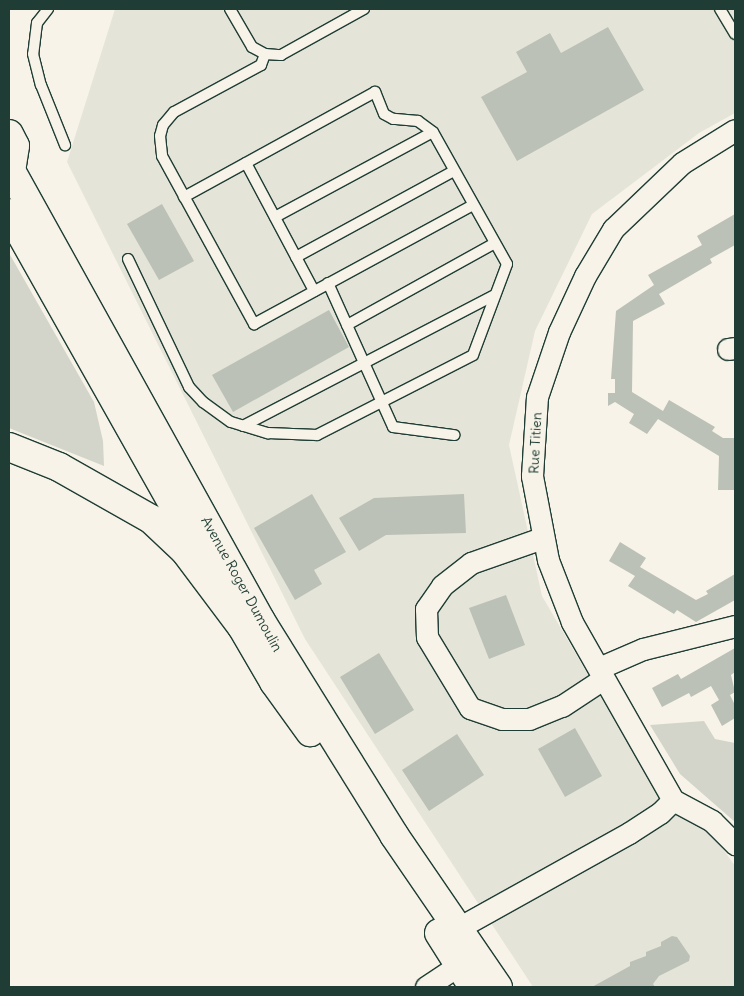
<!DOCTYPE html>
<html>
<head>
<meta charset="utf-8">
<style>
	body { margin:0 }
	#map { position:relative; width:744px; height:996px; overflow:hidden; background:#f7f3e8; font-family:Delius,sans-serif }
	div>[style] { position:absolute }
	.built>* { inset:0; background:#e5e4d9 }
	.green>* { inset:0; background:#d3d5ca }
	.building>* { inset:0; background:#bbc1b6 }
	.roads { filter:drop-shadow(1px 0 #1f3d34) drop-shadow(-1px 0 #1f3d34) drop-shadow(0 1px #1f3d34) drop-shadow(0 -1px #1f3d34) }
	.lane>* { height:10px; margin:-5px; padding:0 5px; transform-origin:5px; border-radius:5px; background:#f7f3e8 }
	.street>* { height:21px; margin:-10.5px; padding:0 10.5px; transform-origin:10.5px; border-radius:10.5px; background:#f7f3e8 }
	.secondary>* { height:28px; margin:-14px; padding:0 14px; transform-origin:14px; border-radius:14px; background:#f7f3e8 }
	.highway>* { height:28px; margin:-14px; padding:0 14px; transform-origin:14px; border-radius:14px; background:#f7f3e8 }
	span { translate:-50% -50%; white-space:nowrap; text-align:center; line-height:1.15; -webkit-text-stroke:5px #f7f3e8; paint-order:stroke }
	.street-label { font-size:14px; color:#1f3d34 }
	.frame { position:absolute; inset:0; border:10px solid #1f3d34; pointer-events:none }
</style>
</head>
<body>
<div id="map">
	<div class="built">
		<i style="clip-path:polygon(115px 9px,735px 9px,735px 113px,699px 133px,592px 214px,535px 331px,509px 445px,542px 596px,662px 801px,715px 838px,735px 866px,735px 987px,533px 987px,305px 639px,67px 162px)"></i>
	</div>
	<div class="green">
		<i style="clip-path:polygon(9px 253px,94px 402px,103px 441px,104px 466px,9px 428px)"></i>
		<i style="clip-path:polygon(704px 721px,715px 739px,735px 743px,735px 822px,680px 774px,650px 725px)"></i>
	</div>
	<div class="building">
		<i style="clip-path:polygon(608px 27px,644px 90px,517px 161px,481px 97px,527px 72px,516px 52px,550px 33px,561px 53px)"></i>
		<i style="clip-path:polygon(162px 204px,194px 261px,159px 280px,127px 224px)"></i>
		<i style="clip-path:polygon(735px 214px,735px 245px,710px 259px,712px 263px,659px 294px,665px 304px,633px 321px,632px 392px,663px 411px,669px 400px,715px 427px,712px 431px,723px 438px,735px 438px,735px 490px,718px 490px,719px 456px,658px 419px,647px 434px,629px 423px,634px 414px,615px 402px,608px 406px,608px 393px,615px 393px,615px 379px,611px 379px,616px 311px,654px 285px,648px 275px,702px 245px,697px 236px)"></i>
		<i style="clip-path:polygon(329px 310px,349px 347px,233px 412px,212px 375px)"></i>
		<i style="clip-path:polygon(312px 494px,346px 552px,314px 570px,322px 584px,295px 600px,254px 528px)"></i>
		<i style="clip-path:polygon(464px 494px,466px 533px,386px 535px,359px 551px,339px 518px,374px 498px)"></i>
		<i style="clip-path:polygon(620px 542px,646px 558px,640px 567px,696px 600px,708px 594px,706px 591px,735px 574px,735px 600px,696px 622px,677px 610px,674px 614px,628px 586px,635px 576px,609px 561px)"></i>
		<i style="clip-path:polygon(506px 595px,525px 645px,489px 659px,469px 608px)"></i>
		<i style="clip-path:polygon(735px 648px,735px 672px,731px 675px,735px 692px,730px 695px,735px 705px,735px 718px,722px 726px,711px 705px,719px 700px,711px 686px,691px 697px,689px 693px,662px 707px,652px 688px,678px 674px,681px 679px)"></i>
		<i style="clip-path:polygon(379px 653px,414px 710px,375px 734px,340px 677px)"></i>
		<i style="clip-path:polygon(575px 728px,602px 776px,565px 797px,538px 749px)"></i>
		<i style="clip-path:polygon(457px 734px,484px 775px,429px 811px,402px 770px)"></i>
		<i style="clip-path:polygon(672px 936px,677px 937px,690px 956px,689px 961px,659px 976px,653px 984px,655px 987px,592px 987px,630px 966px,630px 962px,646px 956px,646px 952px,661px 946px,661px 942px)"></i>
	</div>
	<div class="roads">
		<div class="lane">
			<i style="left:48px;top:9px;width:18px;rotate:128deg"></i>
			<i style="left:37px;top:23px;width:31px;rotate:97deg"></i>
			<i style="left:33px;top:54px;width:32px;rotate:76deg"></i>
			<i style="left:41px;top:85px;width:65px;rotate:68.2deg"></i>
			<i style="left:230px;top:9px;width:44px;rotate:59.9deg"></i>
			<i style="left:252px;top:47px;width:15px;rotate:28deg"></i>
			<i style="left:265px;top:54px;width:16px;rotate:4deg"></i>
			<i style="left:281px;top:55px;width:95px;rotate:-29deg"></i>
			<i style="left:720px;top:9px;width:29px;rotate:59deg"></i>
			<i style="left:265px;top:54px;width:12px;rotate:110deg"></i>
			<i style="left:261px;top:65px;width:99px;rotate:151.6deg"></i>
			<i style="left:174px;top:112px;width:17px;rotate:130deg"></i>
			<i style="left:163px;top:125px;width:11px;rotate:105deg"></i>
			<i style="left:160px;top:136px;width:20px;rotate:84deg"></i>
			<i style="left:162px;top:156px;width:192px;rotate:61.3deg"></i>
			<i style="left:254px;top:324px;width:249px;rotate:-28.5deg"></i>
			<i style="left:246px;top:163px;width:145px;rotate:62deg"></i>
			<i style="left:275px;top:217px;width:179px;rotate:-28.3deg"></i>
			<i style="left:296px;top:257px;width:180px;rotate:-28.6deg"></i>
			<i style="left:128px;top:259px;width:142px;rotate:64.5deg"></i>
			<i style="left:189px;top:387px;width:21px;rotate:47deg"></i>
			<i style="left:203px;top:402px;width:34px;rotate:36deg"></i>
			<i style="left:231px;top:422px;width:39px;rotate:17deg"></i>
			<i style="left:268px;top:433px;width:49px;rotate:2.3deg"></i>
			<i style="left:317px;top:435px;width:175px;rotate:-27.1deg"></i>
			<i style="left:473px;top:355px;width:97px;rotate:-69.5deg"></i>
			<i style="left:507px;top:264px;width:151px;rotate:-119.3deg"></i>
			<i style="left:433px;top:132px;width:19px;rotate:-144deg"></i>
			<i style="left:418px;top:121px;width:25px;rotate:-175deg"></i>
			<i style="left:393px;top:119px;width:10px;rotate:-151deg"></i>
			<i style="left:384px;top:114px;width:24px;rotate:-112deg"></i>
			<i style="left:375px;top:92px;width:218px;rotate:151.2deg"></i>
			<i style="left:328px;top:283px;width:158px;rotate:65.7deg"></i>
			<i style="left:393px;top:427px;width:62px;rotate:7.5deg"></i>
			<i style="left:347px;top:325px;width:169px;rotate:-29deg"></i>
			<i style="left:243px;top:426px;width:284px;rotate:-27.5deg"></i>
		</div>
		<div class="street">
			<i style="left:728px;top:349px;width:7px;rotate:-8deg"></i>
			<i style="left:542px;top:538px;width:75px;rotate:160.6deg"></i>
			<i style="left:471px;top:563px;width:37px;rotate:142deg"></i>
			<i style="left:442px;top:586px;width:28px;rotate:125deg"></i>
			<i style="left:426px;top:609px;width:28px;rotate:88deg"></i>
			<i style="left:427px;top:637px;width:83px;rotate:58.8deg"></i>
			<i style="left:470px;top:708px;width:34px;rotate:19deg"></i>
			<i style="left:502px;top:719px;width:27px"></i>
			<i style="left:529px;top:719px;width:35px;rotate:-22deg"></i>
			<i style="left:562px;top:706px;width:49px;rotate:-33.4deg"></i>
			<i style="left:599px;top:668px;width:48px;rotate:-23.4deg"></i>
			<i style="left:643px;top:649px;width:95px;rotate:-14deg"></i>
			<i style="left:673px;top:800px;width:205px;rotate:-119.6deg"></i>
			<i style="left:572px;top:622px;width:66px;rotate:-111.2deg"></i>
			<i style="left:548px;top:560px;width:86px;rotate:-100.8deg"></i>
			<i style="left:532px;top:476px;width:79px;rotate:-86.4deg"></i>
			<i style="left:537px;top:397px;width:69px;rotate:-71.3deg"></i>
			<i style="left:559px;top:332px;width:62px;rotate:-65.1deg"></i>
			<i style="left:585px;top:276px;width:55px;rotate:-59.2deg"></i>
			<i style="left:613px;top:229px;width:95px;rotate:-43.7deg"></i>
			<i style="left:682px;top:163px;width:62px;rotate:-31.9deg"></i>
			<i style="left:673px;top:800px;width:44px;rotate:28.3deg"></i>
			<i style="left:712px;top:821px;width:33px;rotate:45deg"></i>
			<i style="left:444px;top:936px;width:212px;rotate:-29.1deg"></i>
			<i style="left:629px;top:833px;width:37px;rotate:-33deg"></i>
			<i style="left:660px;top:813px;width:18px;rotate:-45deg"></i>
			<i style="left:426px;top:987px;width:54px;rotate:-33.7deg"></i>
		</div>
		<div class="secondary">
			<i style="left:9px;top:167px;width:519px;rotate:60.97deg"></i>
			<i style="left:261px;top:621px;width:252px;rotate:58.1deg"></i>
			<i style="left:394px;top:835px;width:184px;rotate:55.6deg"></i>
			<i style="left:9px;top:213px;width:475px;rotate:60.6deg"></i>
			<i style="left:242px;top:627px;width:64px;rotate:59.8deg"></i>
			<i style="left:274px;top:682px;width:62px;rotate:54.2deg"></i>
			<i style="left:439px;top:933px;width:64px;rotate:57.8deg"></i>
		</div>
		<div class="highway">
			<i style="left:9px;top:134px;width:13px;rotate:63deg"></i>
			<i style="left:15px;top:146px;width:25px;rotate:99deg"></i>
			<i style="left:9px;top:447px;width:54px;rotate:21.8deg"></i>
			<i style="left:59px;top:467px;width:106px;rotate:29.5deg"></i>
			<i style="left:151px;top:519px;width:47px;rotate:43.3deg"></i>
			<i style="left:185px;top:551px;width:95px;rotate:53.1deg"></i>
		</div>
	</div>
	<div class="street-label">
		<span style="left:535px;top:443px;rotate:-87deg">Rue Titien</span>
		<span style="left:242px;top:584px;rotate:61deg">Avenue Roger Dumoulin</span>
	</div>
	<div class="frame"></div>
</div>
</body>
</html>
